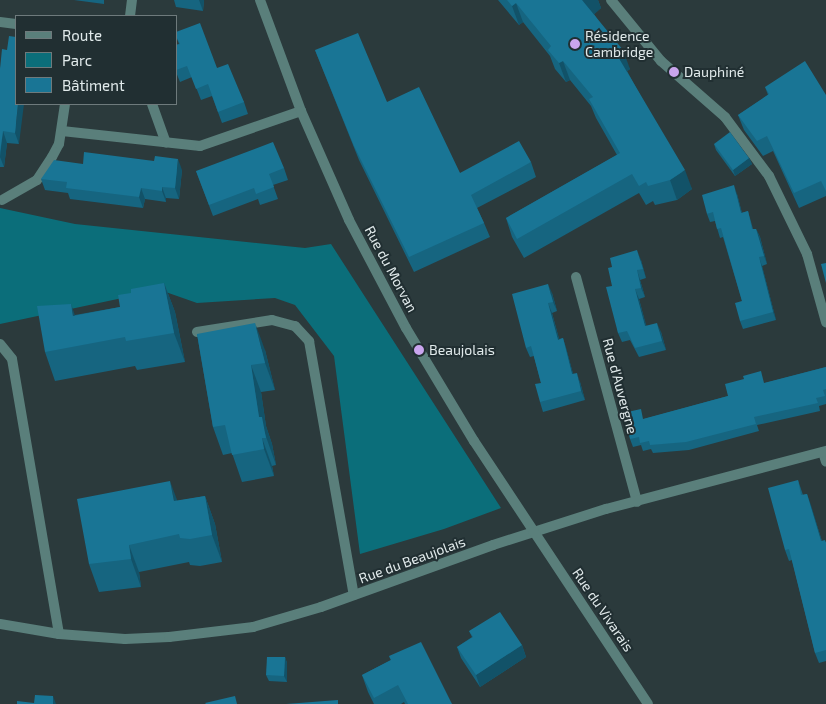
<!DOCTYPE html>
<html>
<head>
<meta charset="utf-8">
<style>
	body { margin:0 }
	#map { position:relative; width:826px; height:704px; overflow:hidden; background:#2b3a3c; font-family:"Exo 2",sans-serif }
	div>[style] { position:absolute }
	.green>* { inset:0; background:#0b6e7a }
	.service>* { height:10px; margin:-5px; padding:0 5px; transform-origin:5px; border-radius:5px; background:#5a7f7b }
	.minor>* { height:10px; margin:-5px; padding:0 5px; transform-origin:5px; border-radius:5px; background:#5a7f7b }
	.tertiary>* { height:10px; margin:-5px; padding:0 5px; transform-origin:5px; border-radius:5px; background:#5a7f7b }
	.wall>* { inset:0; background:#166580 }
	.shaded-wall>* { inset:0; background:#125268 }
	.building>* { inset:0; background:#197595 }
	.dots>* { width:14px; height:14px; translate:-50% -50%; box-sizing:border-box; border:2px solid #212f32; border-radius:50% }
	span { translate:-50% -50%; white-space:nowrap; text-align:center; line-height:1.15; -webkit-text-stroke:4px #212f32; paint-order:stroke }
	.poi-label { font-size:14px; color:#e1eaeb }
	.left { translate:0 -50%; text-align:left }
	.street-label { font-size:14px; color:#e1eaeb }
	.legend { position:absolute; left:15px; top:15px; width:162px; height:90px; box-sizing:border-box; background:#212f32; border:1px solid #6e7a7c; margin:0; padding:6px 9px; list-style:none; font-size:15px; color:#e1eaeb }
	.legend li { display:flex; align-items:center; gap:10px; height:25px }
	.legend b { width:25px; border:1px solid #6e7a7c }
</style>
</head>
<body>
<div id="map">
	<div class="green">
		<i style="clip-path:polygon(0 208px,75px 224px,305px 248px,331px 244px,501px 508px,444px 529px,360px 554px,334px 356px,295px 305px,275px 298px,197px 303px,160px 290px,0 324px)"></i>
	</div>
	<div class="service">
		<i style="left:197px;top:332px;width:76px;rotate:-9.1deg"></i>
		<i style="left:272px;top:320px;width:24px;rotate:15deg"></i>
		<i style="left:295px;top:326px;width:21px;rotate:47deg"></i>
		<i style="left:309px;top:341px;width:258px;rotate:80deg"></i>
		<i style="left:823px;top:452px;width:10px;rotate:73deg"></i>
	</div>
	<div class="minor">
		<i style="left:611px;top:0;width:79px;rotate:50.7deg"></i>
		<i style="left:661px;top:61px;width:85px;rotate:41.2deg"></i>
		<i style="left:725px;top:117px;width:74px;rotate:53.3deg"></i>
		<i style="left:769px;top:176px;width:87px;rotate:64deg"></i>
		<i style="left:807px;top:254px;width:71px;rotate:74.4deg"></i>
		<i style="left:130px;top:16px;width:16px;rotate:-83deg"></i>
		<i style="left:0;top:22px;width:16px;rotate:7deg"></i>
		<i style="left:152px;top:104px;width:41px;rotate:70.3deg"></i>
		<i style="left:62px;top:131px;width:139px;rotate:6.2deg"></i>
		<i style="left:200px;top:146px;width:107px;rotate:-19.1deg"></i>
		<i style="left:2px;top:200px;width:40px;rotate:-29.7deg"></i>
		<i style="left:37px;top:180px;width:27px;rotate:-57deg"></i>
		<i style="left:52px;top:157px;width:15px;rotate:-62deg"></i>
		<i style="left:59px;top:144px;width:40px;rotate:-81.5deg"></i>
		<i style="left:576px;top:277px;width:233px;rotate:74.8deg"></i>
		<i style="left:0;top:344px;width:19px;rotate:51deg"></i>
		<i style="left:12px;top:359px;width:279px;rotate:80.3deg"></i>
		<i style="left:0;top:624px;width:60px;rotate:9.6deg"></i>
		<i style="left:59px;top:634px;width:66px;rotate:4.3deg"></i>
		<i style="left:125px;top:639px;width:44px;rotate:-2.6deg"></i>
		<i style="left:169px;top:637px;width:85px;rotate:-6.8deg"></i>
		<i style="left:253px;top:627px;width:71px;rotate:-16.4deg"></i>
		<i style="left:321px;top:607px;width:183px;rotate:-19.8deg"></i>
		<i style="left:493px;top:545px;width:119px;rotate:-17.7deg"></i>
		<i style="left:606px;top:509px;width:228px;rotate:-14.8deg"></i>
	</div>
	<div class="tertiary">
		<i style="left:260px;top:0;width:118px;rotate:69.7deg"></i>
		<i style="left:301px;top:111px;width:119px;rotate:66.2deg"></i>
		<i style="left:349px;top:220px;width:122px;rotate:62.2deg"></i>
		<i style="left:406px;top:328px;width:132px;rotate:59deg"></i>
		<i style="left:474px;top:441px;width:315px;rotate:56.5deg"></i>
	</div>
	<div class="wall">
		<i style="clip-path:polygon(74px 0,104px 0,104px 4px)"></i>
		<i style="clip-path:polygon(174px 0,204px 0,203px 11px,176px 7px)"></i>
		<i style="clip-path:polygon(498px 0,598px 0,601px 8px,594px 14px,630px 69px,627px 71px,692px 189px,677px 200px,655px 205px,653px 201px,646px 205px,639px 193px,524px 258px,512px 237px,506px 218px,617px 155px,596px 118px,591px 106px,570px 80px,566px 82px,555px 69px,550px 56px,523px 22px,519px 25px)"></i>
		<i style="clip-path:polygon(176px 36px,217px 68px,244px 102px,248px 114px,222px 123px,212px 96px,201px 100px,192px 77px,180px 82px,176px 72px,176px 45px,179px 44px)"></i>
		<i style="clip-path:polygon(7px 50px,19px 144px,7px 143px,4px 167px,0 167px,0 69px)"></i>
		<i style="clip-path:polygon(315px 50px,387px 102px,460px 173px,531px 162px,536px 177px,477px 208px,484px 223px,490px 237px,414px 272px,359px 160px)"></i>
		<i style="clip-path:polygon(765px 87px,826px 95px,826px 196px,799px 208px,773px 151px,763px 156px,744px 130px,738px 115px,768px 95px)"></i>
		<i style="clip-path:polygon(714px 144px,749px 158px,752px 164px,735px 176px,716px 150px)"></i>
		<i style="clip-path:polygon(83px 164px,182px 170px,179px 199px,166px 198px,166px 202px,145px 199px,143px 208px,70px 199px,68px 193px,45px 190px,41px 179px)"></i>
		<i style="clip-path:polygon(284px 168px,288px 180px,273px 185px,278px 199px,260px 205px,258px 199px,213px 216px,196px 171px)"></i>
		<i style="clip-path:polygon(737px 194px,742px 213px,748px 211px,753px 229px,756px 229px,760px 237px,767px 264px,762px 266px,776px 320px,743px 329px,740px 321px,742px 301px,723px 237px,720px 238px,715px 221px,710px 222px,707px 214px)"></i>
		<i style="clip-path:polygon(641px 260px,646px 278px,640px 280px,645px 297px,639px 299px,646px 326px,661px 332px,666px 350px,639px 357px,630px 340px,622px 342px,618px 333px,612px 286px)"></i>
		<i style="clip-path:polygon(164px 283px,175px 312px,185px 362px,137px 370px,135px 366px,55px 381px,45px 352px,75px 315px,120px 307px,131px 293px)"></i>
		<i style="clip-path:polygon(552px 293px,557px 311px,552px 313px,559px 339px,563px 338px,566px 348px,573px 374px,580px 382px,585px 400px,543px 412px,540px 402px,541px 383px,534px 356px,530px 357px,526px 348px)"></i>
		<i style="clip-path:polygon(197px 334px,265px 350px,275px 390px,261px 392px,266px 426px,272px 444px,276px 465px,272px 466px,274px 476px,242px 482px,232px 453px,223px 455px,213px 427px)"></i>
		<i style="clip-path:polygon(826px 367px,826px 404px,819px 406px,820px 411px,757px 425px,759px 431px,689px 450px,653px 453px,651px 449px,643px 451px,641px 445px,633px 447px,630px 439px,644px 419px,728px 396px,765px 383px)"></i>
		<i style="clip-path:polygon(798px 480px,803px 495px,807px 494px,822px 541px,826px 542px,826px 661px,819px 663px,815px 653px,792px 560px,789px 561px,785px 550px)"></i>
		<i style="clip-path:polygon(205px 496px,215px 524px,222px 562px,200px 566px,190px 565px,189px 562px,139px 572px,141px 587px,99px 592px,89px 564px,177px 501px)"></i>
		<i style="clip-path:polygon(469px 631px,522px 645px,526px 657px,480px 687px,461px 658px,457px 647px,472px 637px)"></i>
		<i style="clip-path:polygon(389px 656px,452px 704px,405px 704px,404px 702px,401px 704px,374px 704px,368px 692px,362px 675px,391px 660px)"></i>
		<i style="clip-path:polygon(285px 657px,287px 663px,287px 682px,269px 681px,266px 675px)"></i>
	</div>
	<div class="shaded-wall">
		<i style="clip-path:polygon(199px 0,204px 0,203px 11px)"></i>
		<i style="clip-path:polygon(582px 0,598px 0,601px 8px,589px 19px)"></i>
		<i style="clip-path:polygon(516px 3px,523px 22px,519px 25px,512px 6px)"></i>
		<i style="clip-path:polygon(623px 50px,630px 69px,624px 74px,617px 55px)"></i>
		<i style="clip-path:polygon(563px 61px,570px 80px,566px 82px,559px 63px)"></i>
		<i style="clip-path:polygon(18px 104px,24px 104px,19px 144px,15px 133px)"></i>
		<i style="clip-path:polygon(3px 131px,7px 143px,4px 167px,0 157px)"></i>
		<i style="clip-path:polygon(749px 158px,752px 164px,735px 176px,733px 170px)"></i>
		<i style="clip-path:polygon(178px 159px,182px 170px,179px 199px,175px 188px)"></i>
		<i style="clip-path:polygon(685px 170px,692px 189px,677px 200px,670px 180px)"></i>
		<i style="clip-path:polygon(734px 185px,737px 194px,744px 222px,741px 213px)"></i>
		<i style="clip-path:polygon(162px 187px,166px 198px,166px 202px,162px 191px)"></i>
		<i style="clip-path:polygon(141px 188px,145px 199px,143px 208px,139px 197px)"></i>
		<i style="clip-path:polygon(756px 229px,760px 237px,767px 264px,764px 256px)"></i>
		<i style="clip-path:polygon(637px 250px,641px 260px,646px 278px,643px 269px)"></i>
		<i style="clip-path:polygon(759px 257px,762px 266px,776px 320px,773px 312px)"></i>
		<i style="clip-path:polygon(637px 270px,640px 280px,645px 297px,641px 288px)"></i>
		<i style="clip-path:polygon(164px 283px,175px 312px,185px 362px,174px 333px)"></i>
		<i style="clip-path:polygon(548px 284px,552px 293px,557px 311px,553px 302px)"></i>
		<i style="clip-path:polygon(635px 289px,639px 299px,649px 335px,645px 326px)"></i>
		<i style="clip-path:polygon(548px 303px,552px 313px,562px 349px,558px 340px)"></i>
		<i style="clip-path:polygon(71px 304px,81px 333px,73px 316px)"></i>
		<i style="clip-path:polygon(255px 323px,265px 350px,275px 390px,265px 363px)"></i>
		<i style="clip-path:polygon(657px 323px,661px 332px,666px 350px,662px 341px)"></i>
		<i style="clip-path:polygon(563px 338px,566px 348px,576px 384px,572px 374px)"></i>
		<i style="clip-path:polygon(251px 365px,261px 392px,266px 426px,272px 444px,276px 465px,259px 417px)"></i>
		<i style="clip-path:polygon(577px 373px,580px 382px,585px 400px,581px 391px)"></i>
		<i style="clip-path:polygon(262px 438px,272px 466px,274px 476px,264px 449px)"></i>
		<i style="clip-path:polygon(170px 481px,180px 508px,174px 501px)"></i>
		<i style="clip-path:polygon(807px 494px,811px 505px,825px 552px,821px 541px)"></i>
		<i style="clip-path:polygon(205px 496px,215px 524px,222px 562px,212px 535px)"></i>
		<i style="clip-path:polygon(129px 545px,139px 572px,141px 587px,131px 559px)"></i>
		<i style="clip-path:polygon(522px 645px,526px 657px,480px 687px,476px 675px)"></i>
		<i style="clip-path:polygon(285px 657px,287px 663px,287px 682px,284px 676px)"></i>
		<i style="clip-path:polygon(53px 696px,56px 704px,53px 704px)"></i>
	</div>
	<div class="building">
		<i style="clip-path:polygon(507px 0,582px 0,623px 50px,617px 55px,685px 170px,670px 180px,648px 186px,646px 182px,639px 186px,632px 174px,517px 239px,506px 218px,620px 153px,589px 99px,593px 97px,563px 61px,559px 63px,548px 50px,551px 46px,516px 3px,512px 6px)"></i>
		<i style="clip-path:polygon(200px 23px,217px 68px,228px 64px,244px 102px,218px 112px,208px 84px,196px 89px,187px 66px,176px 70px,176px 45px,180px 44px,176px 36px,176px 32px)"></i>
		<i style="clip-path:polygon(358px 33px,387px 102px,419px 87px,460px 173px,519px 141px,531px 162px,471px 195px,484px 223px,409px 257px,354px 146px,315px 50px)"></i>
		<i style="clip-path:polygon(9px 36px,16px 37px,16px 104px,18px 104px,15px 133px,3px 131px,0 152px,0 69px,2px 49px,7px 50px)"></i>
		<i style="clip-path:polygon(805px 61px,826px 95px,826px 191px,821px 181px,794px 193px,767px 136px,757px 141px,738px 115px,769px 94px,765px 87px)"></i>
		<i style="clip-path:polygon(730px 132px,749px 158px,733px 170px,714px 144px)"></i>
		<i style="clip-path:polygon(273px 142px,284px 168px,269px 174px,274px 187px,256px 194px,254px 188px,209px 205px,196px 171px)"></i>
		<i style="clip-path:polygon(84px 152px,154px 161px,155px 156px,178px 159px,175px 188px,162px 187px,162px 191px,141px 188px,139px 197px,66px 188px,67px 182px,41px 179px,54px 160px,83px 164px)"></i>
		<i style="clip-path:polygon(734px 185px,741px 213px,748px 211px,752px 229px,756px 229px,764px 256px,759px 257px,773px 312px,740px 321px,735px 303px,742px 301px,721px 228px,717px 229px,713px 212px,707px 214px,702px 195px)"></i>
		<i style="clip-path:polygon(637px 250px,643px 269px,637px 270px,641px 288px,635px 289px,645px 326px,657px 323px,662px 341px,635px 348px,627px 331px,618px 333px,606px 287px,612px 286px,608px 268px,612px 267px,610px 258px)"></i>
		<i style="clip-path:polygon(826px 263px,826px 283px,821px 264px)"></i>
		<i style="clip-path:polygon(164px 283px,174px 333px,126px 341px,125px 337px,45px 352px,37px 306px,71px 304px,73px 316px,120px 307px,118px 295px,131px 293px,131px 289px)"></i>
		<i style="clip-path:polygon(548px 284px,553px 302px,548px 303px,558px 340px,563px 338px,572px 374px,577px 373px,581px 391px,540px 402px,535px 384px,541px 383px,531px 346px,526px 348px,512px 294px)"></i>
		<i style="clip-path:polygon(255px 323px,265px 363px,251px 365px,259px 417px,262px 417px,266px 438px,262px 438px,264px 449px,232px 455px,225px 425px,213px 427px,197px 334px)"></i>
		<i style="clip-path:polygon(826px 367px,826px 389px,823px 390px,825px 396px,816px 398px,818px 403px,754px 417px,756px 424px,686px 442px,650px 445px,649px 441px,640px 443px,639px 437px,630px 439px,623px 413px,641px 409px,643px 419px,728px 396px,725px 384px,744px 379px,743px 376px,761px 371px,764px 383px)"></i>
		<i style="clip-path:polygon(798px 480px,801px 495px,807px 494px,821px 541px,825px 540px,826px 543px,826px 650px,815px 653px,789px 549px,785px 550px,768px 488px)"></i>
		<i style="clip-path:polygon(170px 481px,174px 501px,205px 496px,212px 535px,190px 539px,180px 538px,179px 534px,129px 545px,131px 559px,89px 564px,77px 499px)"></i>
		<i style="clip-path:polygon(500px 612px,522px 645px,476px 675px,457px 647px,473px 637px,469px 631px)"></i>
		<i style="clip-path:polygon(421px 642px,452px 704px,408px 704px,398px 685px,374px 698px,362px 675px,391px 660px,389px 656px)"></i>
		<i style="clip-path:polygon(267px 657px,285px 657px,284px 676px,266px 675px)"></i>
		<i style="clip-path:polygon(35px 695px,53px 696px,53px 704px,17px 704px,17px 701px,34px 703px)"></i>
		<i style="clip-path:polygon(235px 696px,237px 704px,206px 704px,205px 703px)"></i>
		<i style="clip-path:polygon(338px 700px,338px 704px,286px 704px)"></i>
	</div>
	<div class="dots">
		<i style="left:575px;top:44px;background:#c9a5ee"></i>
		<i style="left:674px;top:72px;background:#c9a5ee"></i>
		<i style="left:419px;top:350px;background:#c9a5ee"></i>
	</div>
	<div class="poi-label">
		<span class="left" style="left:585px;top:44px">Résidence<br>Cambridge</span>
		<span class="left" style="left:684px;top:72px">Dauphiné</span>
		<span class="left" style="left:429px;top:350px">Beaujolais</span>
	</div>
	<div class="street-label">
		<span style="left:391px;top:269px;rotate:62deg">Rue du Morvan</span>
		<span style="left:620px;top:386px;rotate:75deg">Rue d'Auvergne</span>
		<span style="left:412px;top:560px;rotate:-20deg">Rue du Beaujolais</span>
		<span style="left:603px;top:610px;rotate:56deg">Rue du Vivarais</span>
	</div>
	<ul class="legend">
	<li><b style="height:6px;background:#5a7f7b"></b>Route</li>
	<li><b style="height:14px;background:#0b6e7a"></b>Parc</li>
	<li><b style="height:14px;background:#197595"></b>Bâtiment</li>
	</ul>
</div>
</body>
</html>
